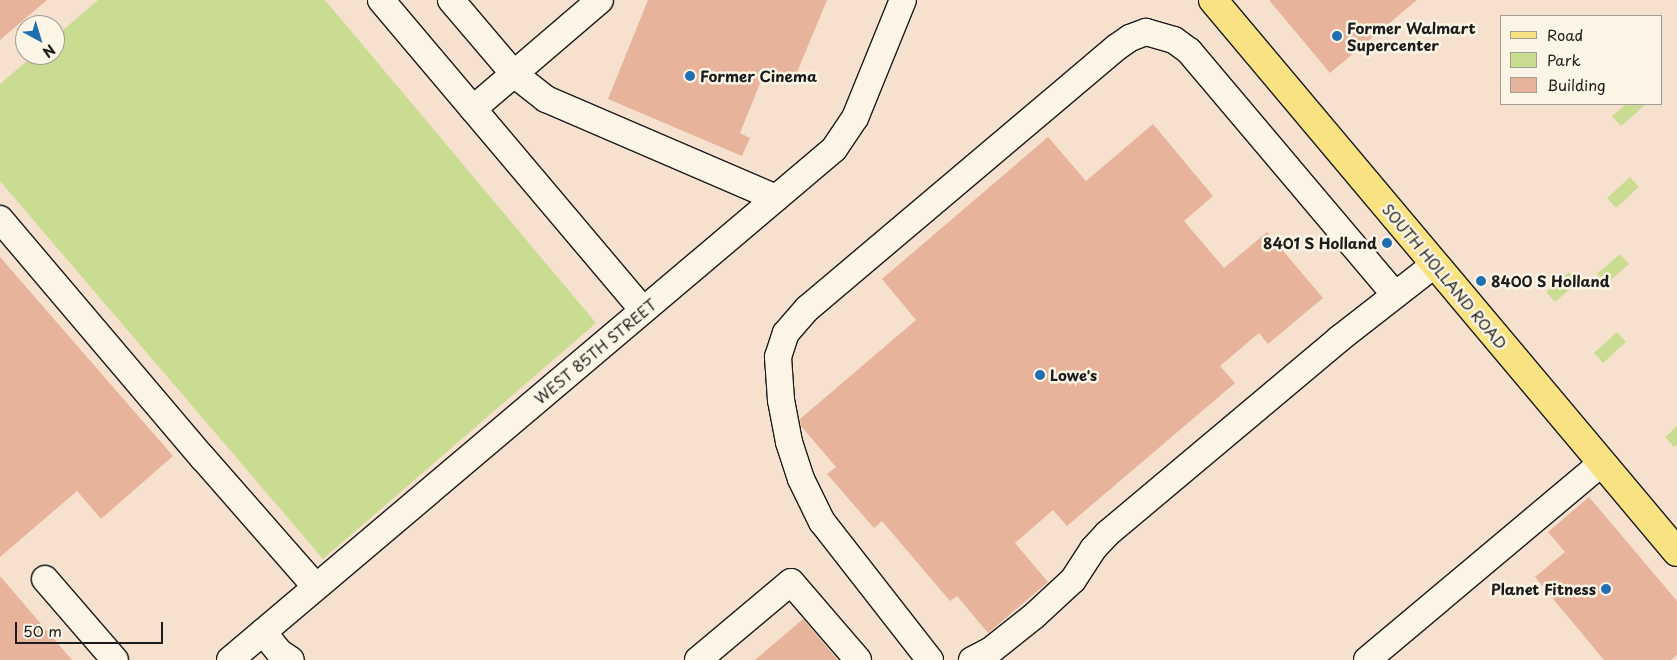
<!DOCTYPE html>
<html>
<head>
<meta charset="utf-8">
<style>
	body { margin:0 }
	#map { position:relative; width:1677px; height:660px; overflow:hidden; background:#f6e1cf; font-family:"Playpen Sans",sans-serif }
	div>[style] { position:absolute }
	.green>* { inset:0; background:#c9dc91 }
	.building>* { inset:0; background:#e8b39b }
	.roads { filter:drop-shadow(1px 0 #1c1c1c) drop-shadow(-1px 0 #1c1c1c) drop-shadow(0 1px #1c1c1c) drop-shadow(0 -1px #1c1c1c) }
	.minor>* { height:26px; margin:-13px; padding:0 13px; transform-origin:13px; border-radius:13px; background:#fcf5e5 }
	.major>* { height:28px; margin:-14px; padding:0 14px; transform-origin:14px; border-radius:14px; background:#f8e281 }
	.dots>* { width:14px; height:14px; translate:-50% -50%; box-sizing:border-box; border:2px solid #fcf5e5; border-radius:50% }
	span { translate:-50% -50%; white-space:nowrap; text-align:center; line-height:1.15; -webkit-text-stroke:5px #fcf5e5; paint-order:stroke }
	.poi-label { font-size:15px; color:#1c1c1c; font-weight:700 }
	.left { translate:0 -50%; text-align:left }
	.right { translate:-100% -50%; text-align:right }
	.street-label { font-size:15px; color:#1c1c1c }
	.legend { position:absolute; left:1500px; top:15px; width:162px; height:90px; box-sizing:border-box; background:#fcf5e5; border:1px solid #a29e95; margin:0; padding:6px 9px; list-style:none; font-size:15px; color:#1c1c1c }
	.legend li { display:flex; align-items:center; gap:10px; height:25px }
	.legend b { width:25px; border:1px solid #a29e95 }
	.north { position:absolute; left:15px; top:15px; width:50px; height:50px; box-sizing:border-box; background:#fcf5e5; border:1px solid #a29e95; border-radius:50%; rotate:141deg; font-size:14px; font-weight:700; line-height:20px; text-align:center; color:#1c1c1c }
	.north::after { content:''; display:block; margin:auto; width:18px; height:22px; background:#1f6fb2; clip-path:polygon(50% 0,100% 100%,50% 72%,0 100%) }
	.scale { position:absolute; left:15px; top:622px; width:148px; height:22px; box-sizing:border-box; border:2px solid #1c1c1c; border-top:0; padding-left:6px; font-size:15px; line-height:18px; white-space:nowrap; color:#1c1c1c; -webkit-text-stroke:4px #fcf5e5; paint-order:stroke }
</style>
</head>
<body>
<div id="map">
	<div class="green">
		<i style="clip-path:polygon(98px 0,325px 0,596px 323px,323px 559px,0 181px,0 84px,34px 55px,55px 55px,55px 37px)"></i>
		<i style="clip-path:polygon(1626px 104px,1642px 104px,1644px 106px,1621px 126px,1612px 116px)"></i>
		<i style="clip-path:polygon(1630px 177px,1639px 187px,1616px 208px,1607px 198px)"></i>
		<i style="clip-path:polygon(1620px 254px,1629px 264px,1606px 284px,1597px 274px)"></i>
		<i style="clip-path:polygon(1569px 272px,1578px 282px,1555px 302px,1546px 292px)"></i>
		<i style="clip-path:polygon(1617px 332px,1626px 342px,1603px 363px,1594px 353px)"></i>
		<i style="clip-path:polygon(1677px 426px,1677px 445px,1674px 447px,1665px 437px)"></i>
	</div>
	<div class="building">
		<i style="clip-path:polygon(0 0,47px 0,0 40px)"></i>
		<i style="clip-path:polygon(648px 0,827px 0,793px 82px,765px 71px,740px 133px,750px 138px,742px 156px,608px 99px)"></i>
		<i style="clip-path:polygon(1269px 0,1417px 0,1330px 73px)"></i>
		<i style="clip-path:polygon(1153px 124px,1213px 196px,1184px 221px,1224px 268px,1267px 232px,1323px 298px,1268px 344px,1259px 333px,1220px 366px,1235px 383px,1067px 526px,1053px 510px,1015px 543px,1048px 582px,988px 633px,957px 596px,950px 601px,882px 521px,874px 528px,827px 474px,836px 467px,801px 426px,800px 419px,916px 320px,882px 279px,1048px 137px,1086px 181px)"></i>
		<i style="clip-path:polygon(0 257px,173px 456px,101px 519px,77px 491px,0 557px)"></i>
		<i style="clip-path:polygon(1589px 497px,1677px 601px,1677px 655px,1671px 660px,1604px 660px,1535px 577px,1565px 552px,1548px 532px)"></i>
		<i style="clip-path:polygon(0 576px,72px 660px,0 660px)"></i>
		<i style="clip-path:polygon(803px 619px,838px 660px,755px 660px)"></i>
	</div>
	<div class="roads">
		<div class="minor">
			<i style="left:381px;top:0;width:406px;rotate:49.8deg"></i>
			<i style="left:451px;top:0;width:97px;rotate:49.6deg"></i>
			<i style="left:514px;top:74px;width:41px;rotate:38deg"></i>
			<i style="left:546px;top:99px;width:250px;rotate:23.3deg"></i>
			<i style="left:473px;top:109px;width:167px;rotate:-40.6deg"></i>
			<i style="left:0;top:219px;width:314px;rotate:49.7deg"></i>
			<i style="left:203px;top:458px;width:171px;rotate:48.8deg"></i>
			<i style="left:45px;top:579px;width:107px;rotate:49.2deg"></i>
			<i style="left:263px;top:632px;width:26px;rotate:51deg"></i>
			<i style="left:279px;top:652px;width:14px;rotate:34deg"></i>
			<i style="left:230px;top:660px;width:791px;rotate:-40.23deg"></i>
			<i style="left:834px;top:149px;width:37px;rotate:-56deg"></i>
			<i style="left:855px;top:118px;width:127px;rotate:-67.9deg"></i>
			<i style="left:698px;top:660px;width:121px;rotate:-40deg"></i>
			<i style="left:791px;top:582px;width:103px;rotate:49.3deg"></i>
			<i style="left:930px;top:660px;width:175px;rotate:-128deg"></i>
			<i style="left:822px;top:522px;width:48px;rotate:-116deg"></i>
			<i style="left:801px;top:479px;width:39px;rotate:-108deg"></i>
			<i style="left:789px;top:442px;width:43px;rotate:-100.8deg"></i>
			<i style="left:781px;top:400px;width:43px;rotate:-94deg"></i>
			<i style="left:778px;top:357px;width:25px;rotate:-72deg"></i>
			<i style="left:786px;top:333px;width:33px;rotate:-49deg"></i>
			<i style="left:808px;top:308px;width:404px;rotate:-40.2deg"></i>
			<i style="left:1117px;top:47px;width:16px;rotate:-35deg"></i>
			<i style="left:1130px;top:38px;width:17px;rotate:-21deg"></i>
			<i style="left:1146px;top:32px;width:29px;rotate:16deg"></i>
			<i style="left:1174px;top:40px;width:19px;rotate:36deg"></i>
			<i style="left:1189px;top:51px;width:319px;rotate:49.8deg"></i>
			<i style="left:972px;top:660px;width:20px;rotate:-27deg"></i>
			<i style="left:990px;top:651px;width:56px;rotate:-38.5deg"></i>
			<i style="left:1034px;top:616px;width:53px;rotate:-42.7deg"></i>
			<i style="left:1073px;top:580px;width:37px;rotate:-57deg"></i>
			<i style="left:1093px;top:549px;width:22px;rotate:-47deg"></i>
			<i style="left:1108px;top:533px;width:302px;rotate:-40deg"></i>
			<i style="left:1339px;top:339px;width:122px;rotate:-38deg"></i>
			<i style="left:1367px;top:660px;width:307px;rotate:-40deg"></i>
		</div>
		<div class="major">
			<i style="left:1213px;top:0;width:721px;rotate:49.95deg"></i>
		</div>
	</div>
	<div class="dots">
		<i style="left:1337px;top:36px;background:#1f6fb2"></i>
		<i style="left:690px;top:76px;background:#1f6fb2"></i>
		<i style="left:1387px;top:243px;background:#1f6fb2"></i>
		<i style="left:1481px;top:281px;background:#1f6fb2"></i>
		<i style="left:1040px;top:375px;background:#1f6fb2"></i>
		<i style="left:1606px;top:589px;background:#1f6fb2"></i>
	</div>
	<div class="poi-label">
		<span class="left" style="left:1347px;top:36px">Former Walmart<br>Supercenter</span>
		<span class="left" style="left:700px;top:76px">Former Cinema</span>
		<span class="right" style="left:1377px;top:243px">8401 S Holland</span>
		<span class="left" style="left:1491px;top:281px">8400 S Holland</span>
		<span class="left" style="left:1050px;top:375px">Lowe's</span>
		<span class="right" style="left:1596px;top:589px">Planet Fitness</span>
	</div>
	<div class="street-label">
		<span style="left:1445px;top:276px;rotate:50deg">SOUTH HOLLAND ROAD</span>
		<span style="left:595px;top:351px;rotate:-40deg">WEST 85TH STREET</span>
	</div>
	<ul class="legend">
	<li><b style="height:6px;background:#f8e281"></b>Road</li>
	<li><b style="height:14px;background:#c9dc91"></b>Park</li>
	<li><b style="height:14px;background:#e8b39b"></b>Building</li>
	</ul>
	<div class="north">N</div>
	<div class="scale">50 m</div>
</div>
</body>
</html>
